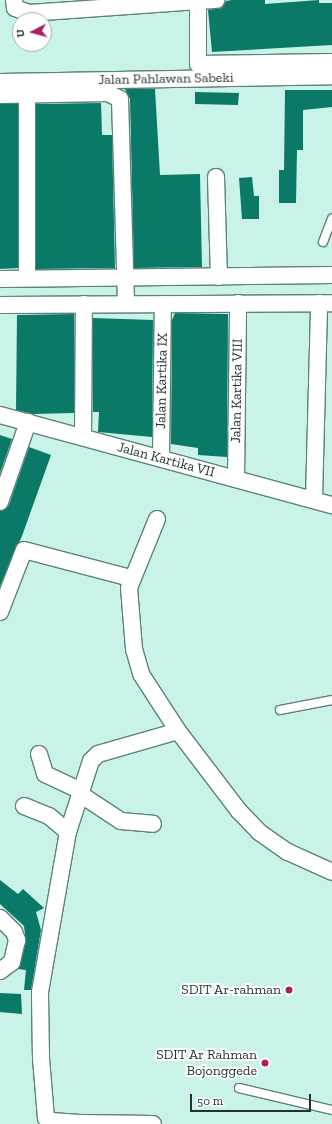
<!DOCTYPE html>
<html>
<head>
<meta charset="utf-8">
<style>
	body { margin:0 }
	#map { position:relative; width:332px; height:1124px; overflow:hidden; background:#c9f3e9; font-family:"Zilla Slab",serif }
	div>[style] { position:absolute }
	.building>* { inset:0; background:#0a7968 }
	.roads { filter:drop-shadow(1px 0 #5c8279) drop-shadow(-1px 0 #5c8279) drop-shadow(0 1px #5c8279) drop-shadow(0 -1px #5c8279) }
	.lane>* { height:8px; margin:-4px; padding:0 4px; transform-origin:4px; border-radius:4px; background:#fff }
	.street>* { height:16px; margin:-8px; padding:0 8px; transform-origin:8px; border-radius:8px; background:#fff }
	.dots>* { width:11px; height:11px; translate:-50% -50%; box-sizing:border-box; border:2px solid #fff; border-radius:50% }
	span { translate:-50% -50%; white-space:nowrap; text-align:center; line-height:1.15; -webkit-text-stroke:4px #fff; paint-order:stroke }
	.street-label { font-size:14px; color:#233430 }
	.poi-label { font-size:14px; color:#233430 }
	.right { translate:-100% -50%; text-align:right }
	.north { position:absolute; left:12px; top:12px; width:40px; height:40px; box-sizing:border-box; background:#fff; border:1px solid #a7aeac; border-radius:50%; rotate:264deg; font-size:11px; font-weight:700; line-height:16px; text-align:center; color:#233430 }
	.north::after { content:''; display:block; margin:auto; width:14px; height:18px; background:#aa1f61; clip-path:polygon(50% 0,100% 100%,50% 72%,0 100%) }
	.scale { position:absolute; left:190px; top:1094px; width:121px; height:18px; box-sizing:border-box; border:2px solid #233430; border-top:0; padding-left:5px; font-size:12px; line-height:14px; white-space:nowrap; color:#233430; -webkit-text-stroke:3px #fff; paint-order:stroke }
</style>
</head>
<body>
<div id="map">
	<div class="building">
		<i style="clip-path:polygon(232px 0,265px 0,265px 4px,319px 0,319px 3px,332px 3px,332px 45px,212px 52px,208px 10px,222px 8px,226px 1px)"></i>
		<i style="clip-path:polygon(125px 89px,155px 89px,160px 175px,200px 174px,202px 267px,134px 268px,130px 99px)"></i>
		<i style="clip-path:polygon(285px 90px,332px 90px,332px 107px,303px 110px,303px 150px,297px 150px,296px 203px,279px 203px,279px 170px,284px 170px)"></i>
		<i style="clip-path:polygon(195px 92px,239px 93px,238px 105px,195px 104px)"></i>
		<i style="clip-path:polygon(101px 103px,102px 135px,112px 135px,115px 268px,36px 269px,36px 104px)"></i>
		<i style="clip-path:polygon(0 104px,18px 104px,18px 268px,0 269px)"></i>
		<i style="clip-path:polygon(252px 177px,254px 196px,259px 196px,259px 219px,242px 219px,239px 178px)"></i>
		<i style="clip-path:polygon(175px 313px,228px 314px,227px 457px,198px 455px,198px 448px,171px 444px,172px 320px)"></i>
		<i style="clip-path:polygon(74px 314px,74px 413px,33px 414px,16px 410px,17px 315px)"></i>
		<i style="clip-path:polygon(93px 318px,153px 320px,152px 437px,98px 432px,99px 412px,93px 412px)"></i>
		<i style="clip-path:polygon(0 435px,12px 439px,0 473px)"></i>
		<i style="clip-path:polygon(29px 447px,51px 455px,22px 536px,0 586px,0 511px,9px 505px)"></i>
		<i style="clip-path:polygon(0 880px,18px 894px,23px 889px,44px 908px,36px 912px,41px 930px,31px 990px,24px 990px,26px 970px,18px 969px,26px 942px,24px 926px,0 904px)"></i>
		<i style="clip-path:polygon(0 993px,21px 994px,22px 1014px,0 1012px)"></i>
	</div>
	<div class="roads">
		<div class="lane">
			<i style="left:323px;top:242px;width:25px;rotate:-69deg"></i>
			<i style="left:280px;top:710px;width:53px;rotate:-10.9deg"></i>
			<i style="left:239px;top:1088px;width:96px;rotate:13.3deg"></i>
		</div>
		<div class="street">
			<i style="left:14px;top:0;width:8px;rotate:83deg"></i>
			<i style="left:15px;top:8px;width:15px;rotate:20deg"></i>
			<i style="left:29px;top:13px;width:188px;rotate:-4deg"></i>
			<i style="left:198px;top:0;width:64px;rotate:90deg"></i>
			<i style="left:198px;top:64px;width:134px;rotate:-0.9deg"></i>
			<i style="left:0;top:82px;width:332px;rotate:-1deg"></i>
			<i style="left:0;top:95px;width:108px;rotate:-1.1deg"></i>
			<i style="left:108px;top:93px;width:13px;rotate:27deg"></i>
			<i style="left:120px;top:99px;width:205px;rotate:88.3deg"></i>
			<i style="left:216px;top:177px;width:100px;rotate:88.3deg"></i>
			<i style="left:27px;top:278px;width:184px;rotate:-90deg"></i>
			<i style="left:0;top:279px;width:332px;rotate:-0.7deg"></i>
			<i style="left:0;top:305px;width:332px;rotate:-0.3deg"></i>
			<i style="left:0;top:415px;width:344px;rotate:15.2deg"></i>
			<i style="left:83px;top:437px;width:133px;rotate:-89.6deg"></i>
			<i style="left:161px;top:458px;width:154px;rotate:-89.3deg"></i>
			<i style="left:236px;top:479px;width:176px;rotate:-89.3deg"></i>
			<i style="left:314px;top:499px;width:196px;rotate:-88.5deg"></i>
			<i style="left:0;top:502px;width:85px;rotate:-70.7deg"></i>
			<i style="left:157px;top:519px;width:74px;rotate:112.1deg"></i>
			<i style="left:129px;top:588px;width:61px;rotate:85.3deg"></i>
			<i style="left:134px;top:649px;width:26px;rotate:74deg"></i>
			<i style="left:141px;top:674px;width:68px;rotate:57deg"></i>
			<i style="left:178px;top:731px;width:101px;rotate:52.7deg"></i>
			<i style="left:239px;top:811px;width:29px;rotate:46deg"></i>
			<i style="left:259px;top:832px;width:35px;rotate:35deg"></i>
			<i style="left:288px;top:852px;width:48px;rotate:24.4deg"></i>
			<i style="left:0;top:612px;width:66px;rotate:-68.8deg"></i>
			<i style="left:24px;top:550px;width:111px;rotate:14.7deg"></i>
			<i style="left:39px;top:754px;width:21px;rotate:73deg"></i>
			<i style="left:45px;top:774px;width:40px;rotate:25deg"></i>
			<i style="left:80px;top:794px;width:49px;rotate:33.4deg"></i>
			<i style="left:121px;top:821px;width:32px;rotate:5deg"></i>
			<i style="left:24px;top:806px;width:27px;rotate:22deg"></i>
			<i style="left:49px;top:816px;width:25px;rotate:40deg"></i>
			<i style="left:0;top:918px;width:20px;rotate:45deg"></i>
			<i style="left:14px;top:932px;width:9px;rotate:69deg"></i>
			<i style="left:17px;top:940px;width:23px;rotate:103deg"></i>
			<i style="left:12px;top:962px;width:15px;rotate:143deg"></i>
			<i style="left:153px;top:1124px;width:73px;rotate:-179.2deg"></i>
			<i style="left:80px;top:1123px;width:29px;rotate:-176deg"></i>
			<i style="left:51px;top:1121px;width:6px;rotate:-149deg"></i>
			<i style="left:46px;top:1118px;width:60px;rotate:-94.8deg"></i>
			<i style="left:41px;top:1058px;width:66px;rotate:-90.9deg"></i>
			<i style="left:40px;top:992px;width:162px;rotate:-80.1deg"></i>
			<i style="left:68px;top:832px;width:75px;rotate:-72.1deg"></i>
			<i style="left:91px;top:761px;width:10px;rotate:-45deg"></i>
			<i style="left:98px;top:754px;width:83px;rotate:-16deg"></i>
		</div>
	</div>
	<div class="dots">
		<i style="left:289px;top:990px;background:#aa1f61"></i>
		<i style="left:265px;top:1063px;background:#aa1f61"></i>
	</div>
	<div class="street-label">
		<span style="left:166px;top:79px;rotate:-1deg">Jalan Pahlawan Sabeki</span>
		<span style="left:162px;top:381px;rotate:-89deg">Jalan Kartika IX</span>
		<span style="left:237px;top:391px;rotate:-89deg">Jalan Kartika VIII</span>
		<span style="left:166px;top:460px;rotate:15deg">Jalan Kartika VII</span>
	</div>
	<div class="poi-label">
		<span class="right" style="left:281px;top:990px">SDIT Ar-rahman</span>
		<span class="right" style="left:257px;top:1063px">SDIT Ar Rahman<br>Bojonggede</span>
	</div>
	<div class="north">U</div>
	<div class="scale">50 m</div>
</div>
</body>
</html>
